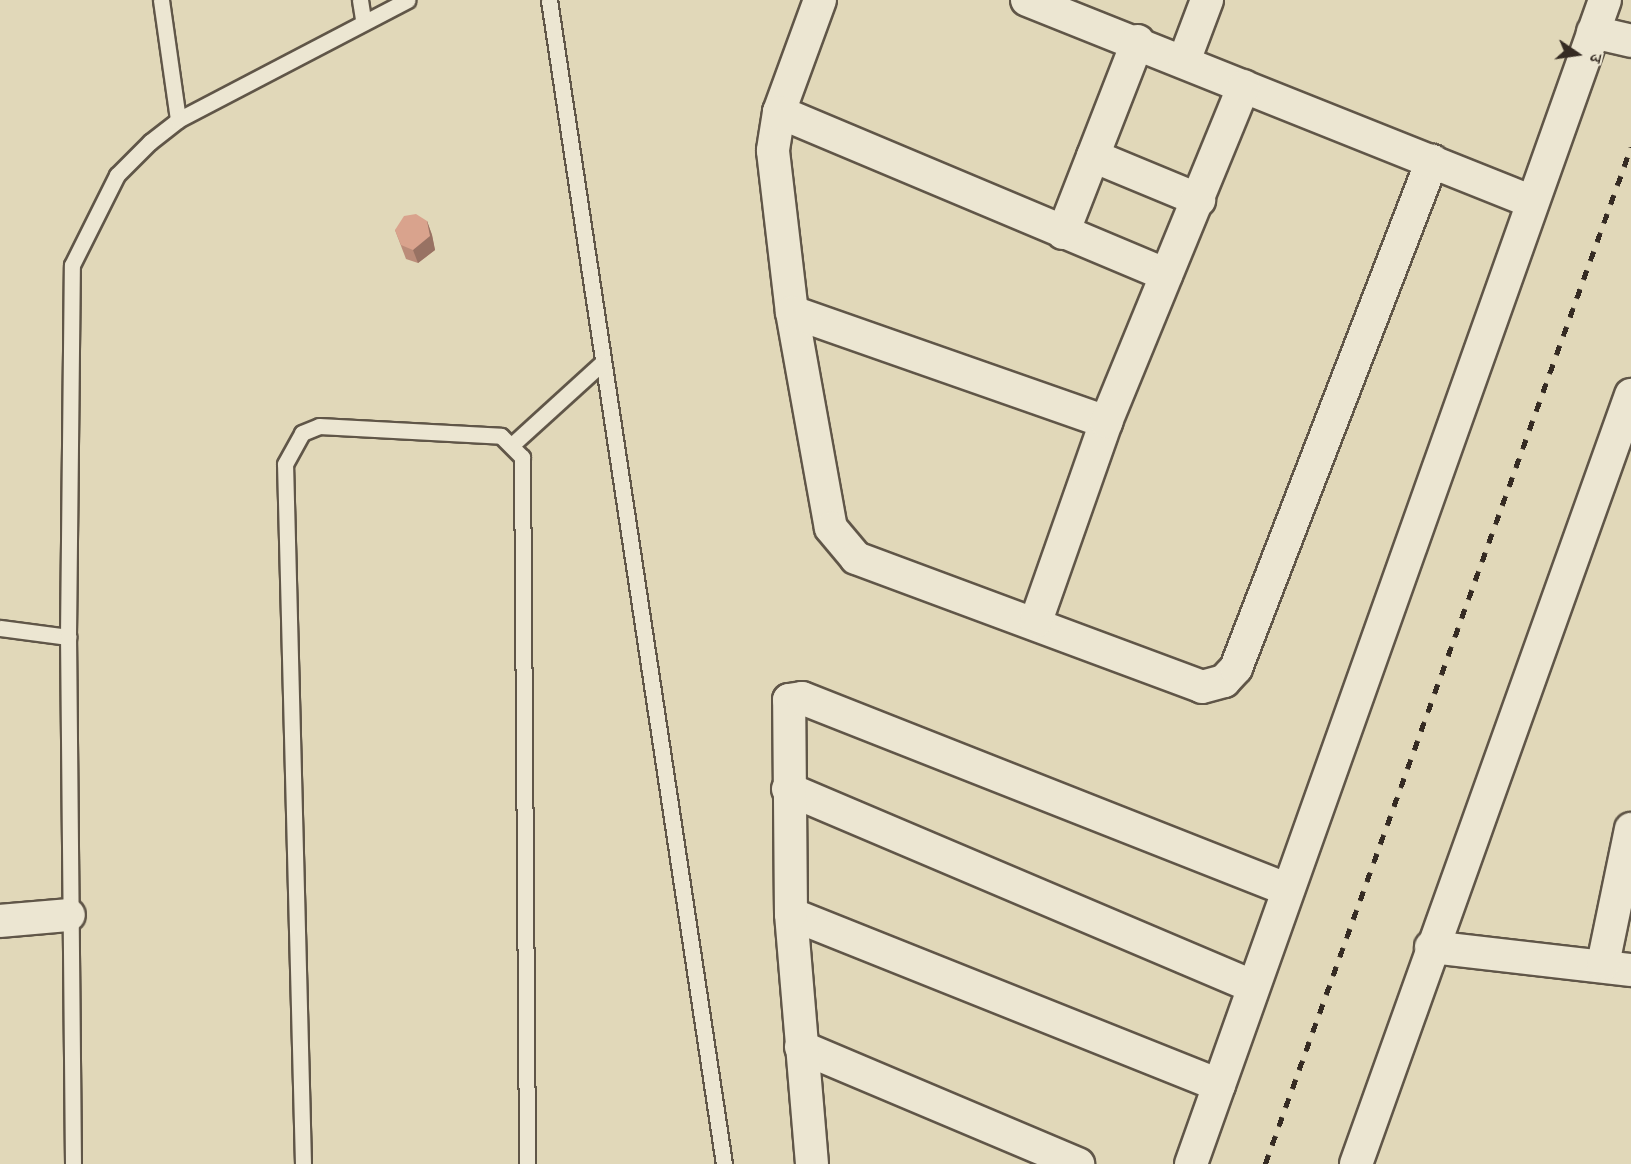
<!DOCTYPE html>
<html>
<head>
<meta charset="utf-8">
<style>
	body { margin:0 }
	#map { position:relative; width:1631px; height:1164px; overflow:hidden; background:#e1d8b9; font-family:"Old Standard TT","Noto Serif Devanagari",serif }
	div>[style] { position:absolute }
	.roads { filter:drop-shadow(2px 0 #605648) drop-shadow(-2px 0 #605648) drop-shadow(0 2px #605648) drop-shadow(0 -2px #605648) }
	.lane>* { height:15px; margin:-7.5px; padding:0 7.5px; transform-origin:7.5px; border-radius:7.5px; background:#ece6d2 }
	.street>* { height:32px; margin:-16px; padding:0 16px; transform-origin:16px; border-radius:16px; background:#ece6d2 }
	.rail>* { height:4.5px; margin-top:-2.25px; transform-origin:0; background:repeating-linear-gradient(90deg,#352b23 0 10px,transparent 0 20px) }
	.wall>* { inset:0; background:#bb8c79 }
	.shaded-wall>* { inset:0; background:#987263 }
	.building>* { inset:0; background:#d9a38d }
	span { translate:-50% -50%; white-space:nowrap; text-align:center; line-height:1.15; -webkit-text-stroke:5px #ece6d2; paint-order:stroke }
	.north { position:absolute; left:1547px; top:24px; width:60px; height:60px; -webkit-text-stroke:4px #ece6d2; paint-order:stroke; rotate:103deg; font-size:16px; font-weight:700; line-height:24px; text-align:center; color:#352b23 }
	.north::after { content:''; display:block; margin:auto; width:21px; height:27px; background:#352b23; clip-path:polygon(50% 0,100% 100%,50% 72%,0 100%) }
</style>
</head>
<body>
<div id="map">
	<div class="roads">
		<div class="lane">
			<i style="left:161px;top:0;width:121px;rotate:81.9deg"></i>
			<i style="left:360px;top:0;width:20px;rotate:81deg"></i>
			<i style="left:549px;top:0;width:1177px;rotate:81.45deg"></i>
			<i style="left:514px;top:443px;width:119px;rotate:-42.3deg"></i>
			<i style="left:0;top:628px;width:69px;rotate:7.5deg"></i>
			<i style="left:73px;top:1164px;width:527px;rotate:-90.54deg"></i>
			<i style="left:68px;top:637px;width:372px;rotate:-89.4deg"></i>
			<i style="left:72px;top:265px;width:101px;rotate:-63.4deg"></i>
			<i style="left:117px;top:175px;width:47px;rotate:-45deg"></i>
			<i style="left:150px;top:142px;width:36px;rotate:-38deg"></i>
			<i style="left:178px;top:120px;width:259px;rotate:-27.6deg"></i>
			<i style="left:303px;top:1164px;width:700px;rotate:-91.47deg"></i>
			<i style="left:285px;top:464px;width:35px;rotate:-61deg"></i>
			<i style="left:302px;top:433px;width:18px;rotate:-22deg"></i>
			<i style="left:319px;top:426px;width:182px;rotate:3.1deg"></i>
			<i style="left:501px;top:436px;width:30px;rotate:45deg"></i>
			<i style="left:522px;top:457px;width:707px;rotate:89.59deg"></i>
		</div>
		<div class="street">
			<i style="left:820px;top:0;width:119px;rotate:110.1deg"></i>
			<i style="left:779px;top:112px;width:39px;rotate:99deg"></i>
			<i style="left:773px;top:151px;width:162px;rotate:83.3deg"></i>
			<i style="left:792px;top:312px;width:219px;rotate:79.8deg"></i>
			<i style="left:831px;top:528px;width:39px;rotate:50deg"></i>
			<i style="left:856px;top:558px;width:369px;rotate:20.4deg"></i>
			<i style="left:1202px;top:687px;width:23px;rotate:-15deg"></i>
			<i style="left:1224px;top:681px;width:18px;rotate:-47deg"></i>
			<i style="left:1236px;top:668px;width:544px;rotate:-68.86deg"></i>
			<i style="left:1027px;top:0;width:542px;rotate:21.78deg"></i>
			<i style="left:1593px;top:32px;width:39px;rotate:13deg"></i>
			<i style="left:1184px;top:61px;width:65px;rotate:-69.3deg"></i>
			<i style="left:779px;top:112px;width:420px;rotate:22.8deg"></i>
			<i style="left:1093px;top:156px;width:115px;rotate:22.5deg"></i>
			<i style="left:1063px;top:233px;width:206px;rotate:-68.7deg"></i>
			<i style="left:792px;top:312px;width:333px;rotate:19.3deg"></i>
			<i style="left:1036px;top:621px;width:211px;rotate:-70.6deg"></i>
			<i style="left:1106px;top:422px;width:363px;rotate:-67.7deg"></i>
			<i style="left:788px;top:789px;width:504px;rotate:23deg"></i>
			<i style="left:791px;top:914px;width:461px;rotate:21.8deg"></i>
			<i style="left:0;top:921px;width:69px;rotate:-5deg"></i>
			<i style="left:1431px;top:947px;width:201px;rotate:6.6deg"></i>
			<i style="left:1603px;top:964px;width:138px;rotate:-78.3deg"></i>
			<i style="left:801px;top:1047px;width:301px;rotate:22.9deg"></i>
			<i style="left:812px;top:1164px;width:251px;rotate:-94.8deg"></i>
			<i style="left:791px;top:914px;width:214px;rotate:-90.5deg"></i>
			<i style="left:789px;top:700px;width:13px;rotate:-9deg"></i>
			<i style="left:802px;top:698px;width:520px;rotate:21.54deg"></i>
			<i style="left:1191px;top:1164px;width:1235px;rotate:-70.42deg"></i>
			<i style="left:1356px;top:1164px;width:817px;rotate:-70.32deg"></i>
		</div>
	</div>
	<div class="rail">
		<i style="left:1265px;top:1164px;width:1081px;rotate:-70.21deg"></i>
	</div>
	<div class="wall">
		<i style="clip-path:polygon(427px 221px,432px 235px,435px 250px,418px 263px,406px 259px,395px 230px)"></i>
	</div>
	<div class="shaded-wall">
		<i style="clip-path:polygon(427px 221px,432px 235px,435px 250px,418px 263px,413px 250px)"></i>
	</div>
	<div class="building">
		<i style="clip-path:polygon(416px 214px,427px 221px,430px 236px,413px 250px,401px 245px,395px 230px,404px 216px)"></i>
	</div>
	<div class="north">उ</div>
</div>
</body>
</html>
